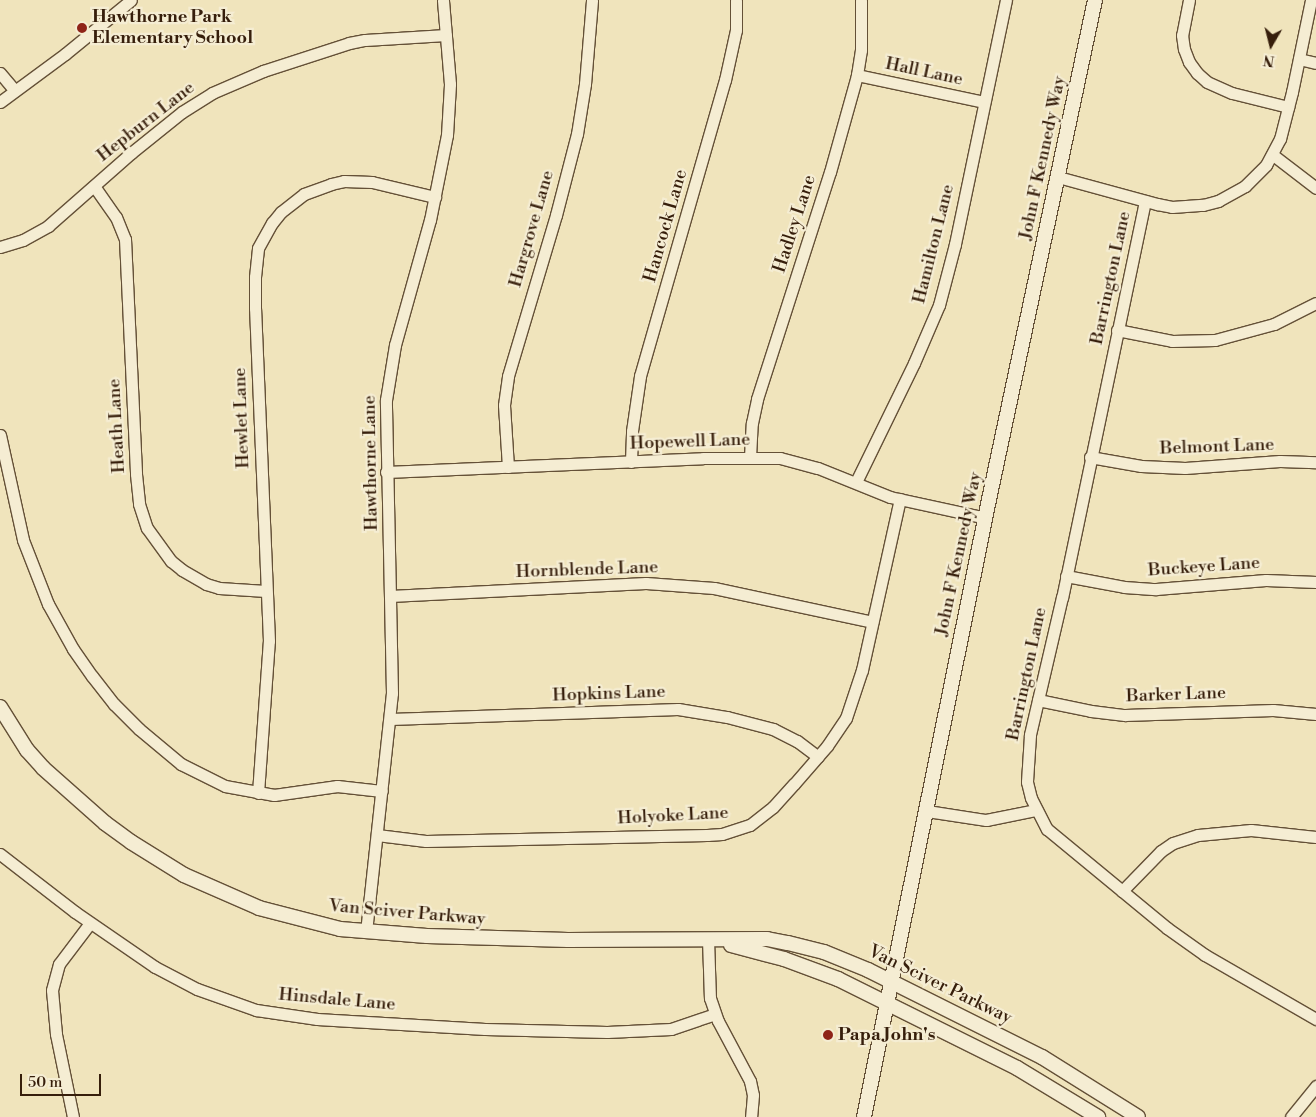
<!DOCTYPE html>
<html>
<head>
<meta charset="utf-8">
<style>
	body { margin:0 }
	#map { position:relative; width:1316px; height:1117px; overflow:hidden; background:#f0e4bc; font-family:"Libre Bodoni",serif }
	div>[style] { position:absolute }
	.roads { filter:drop-shadow(1px 0 #645037) drop-shadow(-1px 0 #645037) drop-shadow(0 1px #645037) drop-shadow(0 -1px #645037) }
	.minor>* { height:11px; margin:-5.5px; padding:0 5.5px; transform-origin:5.5px; border-radius:5.5px; background:#f5edd3 }
	.tertiary>* { height:14px; margin:-7px; padding:0 7px; transform-origin:7px; border-radius:7px; background:#f5edd3 }
	.dots>* { width:14px; height:14px; translate:-50% -50%; box-sizing:border-box; border:2px solid #f5edd3; border-radius:50% }
	span { translate:-50% -50%; white-space:nowrap; text-align:center; line-height:1.15; -webkit-text-stroke:4.5px #f5edd3; paint-order:stroke }
	.poi-label { font-size:18px; color:#361e0b; font-weight:700 }
	.left { translate:0 -50%; text-align:left }
	.street-label { font-size:18px; color:#361e0b }
	.north { position:absolute; left:1246px; top:20px; width:50px; height:50px; -webkit-text-stroke:4px #f5edd3; paint-order:stroke; rotate:188deg; font-size:14px; font-weight:700; line-height:20px; text-align:center; color:#361e0b }
	.north::after { content:''; display:block; margin:auto; width:18px; height:22px; background:#361e0b; clip-path:polygon(50% 0,100% 100%,50% 72%,0 100%) }
	.scale { position:absolute; left:20px; top:1074px; width:81px; height:22px; box-sizing:border-box; border:2px solid #361e0b; border-top:0; padding-left:6px; font-size:15px; line-height:18px; white-space:nowrap; color:#361e0b; -webkit-text-stroke:4px #f5edd3; paint-order:stroke }
</style>
</head>
<body>
<div id="map">
	<div class="roads">
		<div class="minor">
			<i style="left:1189px;top:0;width:36px;rotate:101deg"></i>
			<i style="left:1182px;top:35px;width:14px;rotate:82deg"></i>
			<i style="left:1184px;top:49px;width:14px;rotate:69deg"></i>
			<i style="left:1189px;top:62px;width:14px;rotate:54deg"></i>
			<i style="left:1197px;top:73px;width:13px;rotate:42deg"></i>
			<i style="left:1207px;top:82px;width:27px;rotate:24deg"></i>
			<i style="left:1232px;top:93px;width:58px;rotate:14deg"></i>
			<i style="left:1299px;top:59px;width:17px;rotate:13deg"></i>
			<i style="left:0;top:73px;width:23px;rotate:50deg"></i>
			<i style="left:857px;top:75px;width:130px;rotate:12deg"></i>
			<i style="left:0;top:102px;width:81px;rotate:-36.4deg"></i>
			<i style="left:65px;top:54px;width:85px;rotate:-39.3deg"></i>
			<i style="left:1273px;top:155px;width:54px;rotate:37.5deg"></i>
			<i style="left:1058px;top:177px;width:103px;rotate:15.3deg"></i>
			<i style="left:1157px;top:204px;width:15px;rotate:11deg"></i>
			<i style="left:1172px;top:207px;width:31px;rotate:-4deg"></i>
			<i style="left:1203px;top:205px;width:16px;rotate:-15deg"></i>
			<i style="left:1218px;top:201px;width:31px;rotate:-29deg"></i>
			<i style="left:1245px;top:186px;width:30px;rotate:-45deg"></i>
			<i style="left:1266px;top:165px;width:30px;rotate:-62deg"></i>
			<i style="left:1280px;top:139px;width:49px;rotate:-75.7deg"></i>
			<i style="left:1292px;top:92px;width:94px;rotate:-78.3deg"></i>
			<i style="left:94px;top:186px;width:38px;rotate:55deg"></i>
			<i style="left:116px;top:217px;width:24px;rotate:68deg"></i>
			<i style="left:125px;top:239px;width:235px;rotate:87.3deg"></i>
			<i style="left:136px;top:474px;width:30px;rotate:84deg"></i>
			<i style="left:139px;top:504px;width:25px;rotate:72deg"></i>
			<i style="left:147px;top:528px;width:41px;rotate:54deg"></i>
			<i style="left:171px;top:561px;width:14px;rotate:39deg"></i>
			<i style="left:182px;top:570px;width:28px;rotate:30deg"></i>
			<i style="left:206px;top:584px;width:14px;rotate:17deg"></i>
			<i style="left:219px;top:588px;width:47px;rotate:3.7deg"></i>
			<i style="left:1145px;top:201px;width:405px;rotate:101.8deg"></i>
			<i style="left:1062px;top:597px;width:142px;rotate:103.1deg"></i>
			<i style="left:1030px;top:735px;width:47px;rotate:93.7deg"></i>
			<i style="left:1027px;top:782px;width:16px;rotate:76deg"></i>
			<i style="left:1031px;top:798px;width:35px;rotate:63deg"></i>
			<i style="left:1047px;top:829px;width:156px;rotate:39.5deg"></i>
			<i style="left:1167px;top:928px;width:47px;rotate:35.4deg"></i>
			<i style="left:1205px;top:955px;width:128px;rotate:30deg"></i>
			<i style="left:0;top:247px;width:24px;rotate:-17deg"></i>
			<i style="left:23px;top:240px;width:29px;rotate:-29deg"></i>
			<i style="left:48px;top:226px;width:111px;rotate:-41.3deg"></i>
			<i style="left:131px;top:153px;width:65px;rotate:-38.8deg"></i>
			<i style="left:182px;top:112px;width:36px;rotate:-32deg"></i>
			<i style="left:212px;top:93px;width:56px;rotate:-23.3deg"></i>
			<i style="left:263px;top:71px;width:90px;rotate:-18deg"></i>
			<i style="left:349px;top:43px;width:16px;rotate:-11deg"></i>
			<i style="left:365px;top:40px;width:81px;rotate:-3.5deg"></i>
			<i style="left:1117px;top:330px;width:56px;rotate:11.3deg"></i>
			<i style="left:1172px;top:341px;width:43px;rotate:-1.3deg"></i>
			<i style="left:1215px;top:340px;width:61px;rotate:-15.2deg"></i>
			<i style="left:1274px;top:324px;width:47px;rotate:-26.6deg"></i>
			<i style="left:0;top:435px;width:107px;rotate:77.6deg"></i>
			<i style="left:23px;top:540px;width:69px;rotate:68.7deg"></i>
			<i style="left:48px;top:604px;width:51px;rotate:60.9deg"></i>
			<i style="left:73px;top:649px;width:33px;rotate:55deg"></i>
			<i style="left:92px;top:676px;width:36px;rotate:52deg"></i>
			<i style="left:114px;top:704px;width:35px;rotate:45deg"></i>
			<i style="left:139px;top:729px;width:55px;rotate:39.8deg"></i>
			<i style="left:181px;top:764px;width:49px;rotate:26.6deg"></i>
			<i style="left:225px;top:786px;width:50px;rotate:10.4deg"></i>
			<i style="left:274px;top:795px;width:64px;rotate:-8.1deg"></i>
			<i style="left:337px;top:786px;width:45px;rotate:6.3deg"></i>
			<i style="left:750px;top:457px;width:34px;rotate:-87deg"></i>
			<i style="left:752px;top:423px;width:25px;rotate:-78deg"></i>
			<i style="left:757px;top:399px;width:238px;rotate:-72.2deg"></i>
			<i style="left:830px;top:172px;width:101px;rotate:-74.4deg"></i>
			<i style="left:857px;top:75px;width:25px;rotate:-81deg"></i>
			<i style="left:861px;top:50px;width:50px;rotate:-90deg"></i>
			<i style="left:1090px;top:457px;width:52px;rotate:10deg"></i>
			<i style="left:1141px;top:466px;width:44px;rotate:2.6deg"></i>
			<i style="left:1185px;top:468px;width:95px;rotate:-4.2deg"></i>
			<i style="left:1280px;top:461px;width:36px;rotate:2deg"></i>
			<i style="left:631px;top:462px;width:31px;rotate:-88deg"></i>
			<i style="left:632px;top:431px;width:56px;rotate:-81.7deg"></i>
			<i style="left:640px;top:376px;width:308px;rotate:-74deg"></i>
			<i style="left:725px;top:80px;width:51px;rotate:-77.6deg"></i>
			<i style="left:736px;top:30px;width:30px;rotate:-90deg"></i>
			<i style="left:508px;top:467px;width:62px;rotate:-93.7deg"></i>
			<i style="left:504px;top:405px;width:29px;rotate:-82deg"></i>
			<i style="left:508px;top:376px;width:168px;rotate:-73.4deg"></i>
			<i style="left:556px;top:215px;width:84px;rotate:-75.5deg"></i>
			<i style="left:577px;top:134px;width:51px;rotate:-80.9deg"></i>
			<i style="left:585px;top:84px;width:84px;rotate:-85.2deg"></i>
			<i style="left:386px;top:472px;width:317px;rotate:-2.5deg"></i>
			<i style="left:703px;top:458px;width:77px"></i>
			<i style="left:780px;top:458px;width:39px;rotate:15deg"></i>
			<i style="left:818px;top:468px;width:78px;rotate:21.9deg"></i>
			<i style="left:890px;top:497px;width:98px;rotate:12.3deg"></i>
			<i style="left:856px;top:482px;width:132px;rotate:-64deg"></i>
			<i style="left:914px;top:363px;width:63px;rotate:-66.7deg"></i>
			<i style="left:939px;top:305px;width:63px;rotate:-75.3deg"></i>
			<i style="left:955px;top:244px;width:249px;rotate:-78.2deg"></i>
			<i style="left:1066px;top:576px;width:59px;rotate:10.7deg"></i>
			<i style="left:1124px;top:587px;width:32px;rotate:4deg"></i>
			<i style="left:1156px;top:589px;width:110px;rotate:-4.7deg"></i>
			<i style="left:1266px;top:580px;width:50px;rotate:2.3deg"></i>
			<i style="left:390px;top:596px;width:256px;rotate:-2.9deg"></i>
			<i style="left:646px;top:583px;width:68px;rotate:4.2deg"></i>
			<i style="left:714px;top:588px;width:162px;rotate:12.1deg"></i>
			<i style="left:1038px;top:700px;width:54px;rotate:11.7deg"></i>
			<i style="left:1091px;top:711px;width:34px;rotate:7deg"></i>
			<i style="left:1125px;top:715px;width:148px;rotate:-1.9deg"></i>
			<i style="left:1273px;top:710px;width:43px;rotate:5.3deg"></i>
			<i style="left:390px;top:719px;width:288px;rotate:-2deg"></i>
			<i style="left:678px;top:709px;width:50px;rotate:9.3deg"></i>
			<i style="left:727px;top:717px;width:48px;rotate:14.6deg"></i>
			<i style="left:773px;top:729px;width:27px;rotate:27deg"></i>
			<i style="left:797px;top:741px;width:26px;rotate:37deg"></i>
			<i style="left:258px;top:793px;width:152px;rotate:-85.9deg"></i>
			<i style="left:269px;top:641px;width:333px;rotate:-92.4deg"></i>
			<i style="left:255px;top:308px;width:31px;rotate:-90deg"></i>
			<i style="left:255px;top:277px;width:29px;rotate:-84deg"></i>
			<i style="left:258px;top:248px;width:29px;rotate:-61deg"></i>
			<i style="left:272px;top:223px;width:14px;rotate:-51deg"></i>
			<i style="left:281px;top:212px;width:29px;rotate:-38deg"></i>
			<i style="left:304px;top:194px;width:29px;rotate:-20deg"></i>
			<i style="left:331px;top:184px;width:13px;rotate:-13deg"></i>
			<i style="left:344px;top:181px;width:28px;rotate:2deg"></i>
			<i style="left:372px;top:182px;width:65px;rotate:13.4deg"></i>
			<i style="left:927px;top:811px;width:60px;rotate:8.7deg"></i>
			<i style="left:986px;top:820px;width:50px;rotate:-11.5deg"></i>
			<i style="left:377px;top:835px;width:49px;rotate:7deg"></i>
			<i style="left:426px;top:841px;width:281px;rotate:-1.2deg"></i>
			<i style="left:707px;top:835px;width:15px;rotate:-4deg"></i>
			<i style="left:722px;top:834px;width:29px;rotate:-18deg"></i>
			<i style="left:750px;top:825px;width:29px;rotate:-38deg"></i>
			<i style="left:773px;top:807px;width:31px;rotate:-48deg"></i>
			<i style="left:794px;top:784px;width:50px;rotate:-49deg"></i>
			<i style="left:827px;top:746px;width:34px;rotate:-56deg"></i>
			<i style="left:846px;top:718px;width:51px;rotate:-71.6deg"></i>
			<i style="left:862px;top:670px;width:175px;rotate:-77.5deg"></i>
			<i style="left:0;top:854px;width:95px;rotate:37.7deg"></i>
			<i style="left:75px;top:912px;width:97px;rotate:34.5deg"></i>
			<i style="left:155px;top:967px;width:47px;rotate:27.6deg"></i>
			<i style="left:197px;top:989px;width:63px;rotate:19.6deg"></i>
			<i style="left:256px;top:1010px;width:62px;rotate:8.4deg"></i>
			<i style="left:317px;top:1019px;width:168px;rotate:3.4deg"></i>
			<i style="left:485px;top:1029px;width:122px;rotate:1.4deg"></i>
			<i style="left:607px;top:1032px;width:64px;rotate:-2.7deg"></i>
			<i style="left:671px;top:1029px;width:46px;rotate:-18.8deg"></i>
			<i style="left:1122px;top:891px;width:56px;rotate:-45.7deg"></i>
			<i style="left:1161px;top:851px;width:14px;rotate:-34deg"></i>
			<i style="left:1173px;top:843px;width:26px;rotate:-18deg"></i>
			<i style="left:1198px;top:835px;width:53px;rotate:-5.4deg"></i>
			<i style="left:1251px;top:830px;width:65px;rotate:6.1deg"></i>
			<i style="left:366px;top:932px;width:240px;rotate:-83.8deg"></i>
			<i style="left:392px;top:693px;width:293px;rotate:-91.2deg"></i>
			<i style="left:386px;top:400px;width:56px;rotate:-80.7deg"></i>
			<i style="left:395px;top:345px;width:130px;rotate:-74.4deg"></i>
			<i style="left:430px;top:220px;width:87px;rotate:-78.7deg"></i>
			<i style="left:447px;top:135px;width:51px;rotate:-86.6deg"></i>
			<i style="left:450px;top:84px;width:84px;rotate:-94.8deg"></i>
			<i style="left:708px;top:939px;width:59px;rotate:88.1deg"></i>
			<i style="left:710px;top:998px;width:24px;rotate:71deg"></i>
			<i style="left:718px;top:1021px;width:68px;rotate:61.9deg"></i>
			<i style="left:750px;top:1081px;width:14px;rotate:78deg"></i>
			<i style="left:753px;top:1095px;width:22px;rotate:95deg"></i>
			<i style="left:73px;top:1117px;width:85px;rotate:-101.6deg"></i>
			<i style="left:56px;top:1034px;width:44px;rotate:-95.2deg"></i>
			<i style="left:52px;top:990px;width:27px;rotate:-75deg"></i>
			<i style="left:59px;top:964px;width:51px;rotate:-52.9deg"></i>
			<i style="left:1291px;top:1117px;width:40px;rotate:-51deg"></i>
		</div>
		<div class="tertiary">
			<i style="left:0;top:707px;width:51px;rotate:57.9deg"></i>
			<i style="left:27px;top:750px;width:24px;rotate:48deg"></i>
			<i style="left:43px;top:768px;width:83px;rotate:41.6deg"></i>
			<i style="left:105px;top:823px;width:32px;rotate:36deg"></i>
			<i style="left:131px;top:842px;width:62px;rotate:31.9deg"></i>
			<i style="left:184px;top:875px;width:82px;rotate:23.7deg"></i>
			<i style="left:259px;top:908px;width:84px;rotate:14.5deg"></i>
			<i style="left:340px;top:929px;width:87px;rotate:4.6deg"></i>
			<i style="left:427px;top:936px;width:141px;rotate:1.6deg"></i>
			<i style="left:568px;top:940px;width:199px;rotate:-0.3deg"></i>
			<i style="left:767px;top:939px;width:21px;rotate:11deg"></i>
			<i style="left:788px;top:943px;width:37px;rotate:14deg"></i>
			<i style="left:824px;top:952px;width:48px;rotate:22.2deg"></i>
			<i style="left:868px;top:970px;width:195px;rotate:26.6deg"></i>
			<i style="left:1042px;top:1057px;width:113px;rotate:32deg"></i>
			<i style="left:731px;top:945px;width:55px;rotate:14.8deg"></i>
			<i style="left:784px;top:959px;width:58px;rotate:20.3deg"></i>
			<i style="left:838px;top:979px;width:200px;rotate:26.4deg"></i>
			<i style="left:1017px;top:1068px;width:95px;rotate:31.2deg"></i>
			<i style="left:864px;top:1117px;width:620px;rotate:-78.56deg"></i>
			<i style="left:987px;top:509px;width:520px;rotate:-78.02deg"></i>
		</div>
	</div>
	<div class="dots">
		<i style="left:82px;top:28px;background:#8f2418"></i>
		<i style="left:828px;top:1035px;background:#8f2418"></i>
	</div>
	<div class="poi-label">
		<span class="left" style="left:92px;top:28px">Hawthorne Park<br>Elementary School</span>
		<span class="left" style="left:838px;top:1035px">Papa John's</span>
	</div>
	<div class="street-label">
		<span style="left:924px;top:72px;rotate:12deg">Hall Lane</span>
		<span style="left:146px;top:122px;rotate:-38deg">Hepburn Lane</span>
		<span style="left:1043px;top:158px;rotate:-78deg">John F Kennedy Way</span>
		<span style="left:795px;top:224px;rotate:-72deg">Hadley Lane</span>
		<span style="left:666px;top:226px;rotate:-74deg">Hancock Lane</span>
		<span style="left:532px;top:229px;rotate:-74deg">Hargrove Lane</span>
		<span style="left:934px;top:244px;rotate:-76deg">Hamilton Lane</span>
		<span style="left:1111px;top:278px;rotate:-78deg">Barrington Lane</span>
		<span style="left:242px;top:418px;rotate:-92deg">Hewlet Lane</span>
		<span style="left:117px;top:426px;rotate:-93deg">Heath Lane</span>
		<span style="left:690px;top:442px;rotate:-2deg">Hopewell Lane</span>
		<span style="left:1217px;top:447px;rotate:-2deg">Belmont Lane</span>
		<span style="left:371px;top:463px;rotate:-91deg">Hawthorne Lane</span>
		<span style="left:959px;top:554px;rotate:-78deg">John F Kennedy Way</span>
		<span style="left:1204px;top:567px;rotate:-4deg">Buckeye Lane</span>
		<span style="left:587px;top:570px;rotate:-2deg">Hornblende Lane</span>
		<span style="left:1027px;top:674px;rotate:-78deg">Barrington Lane</span>
		<span style="left:609px;top:694px;rotate:-2deg">Hopkins Lane</span>
		<span style="left:1176px;top:695px;rotate:-2deg">Barker Lane</span>
		<span style="left:673px;top:816px;rotate:-3deg">Holyoke Lane</span>
		<span style="left:407px;top:913px;rotate:5deg">Van Sciver Parkway</span>
		<span style="left:940px;top:985px;rotate:26deg">Van Sciver Parkway</span>
		<span style="left:337px;top:1000px;rotate:5deg">Hinsdale Lane</span>
	</div>
	<div class="north">N</div>
	<div class="scale">50 m</div>
</div>
</body>
</html>
